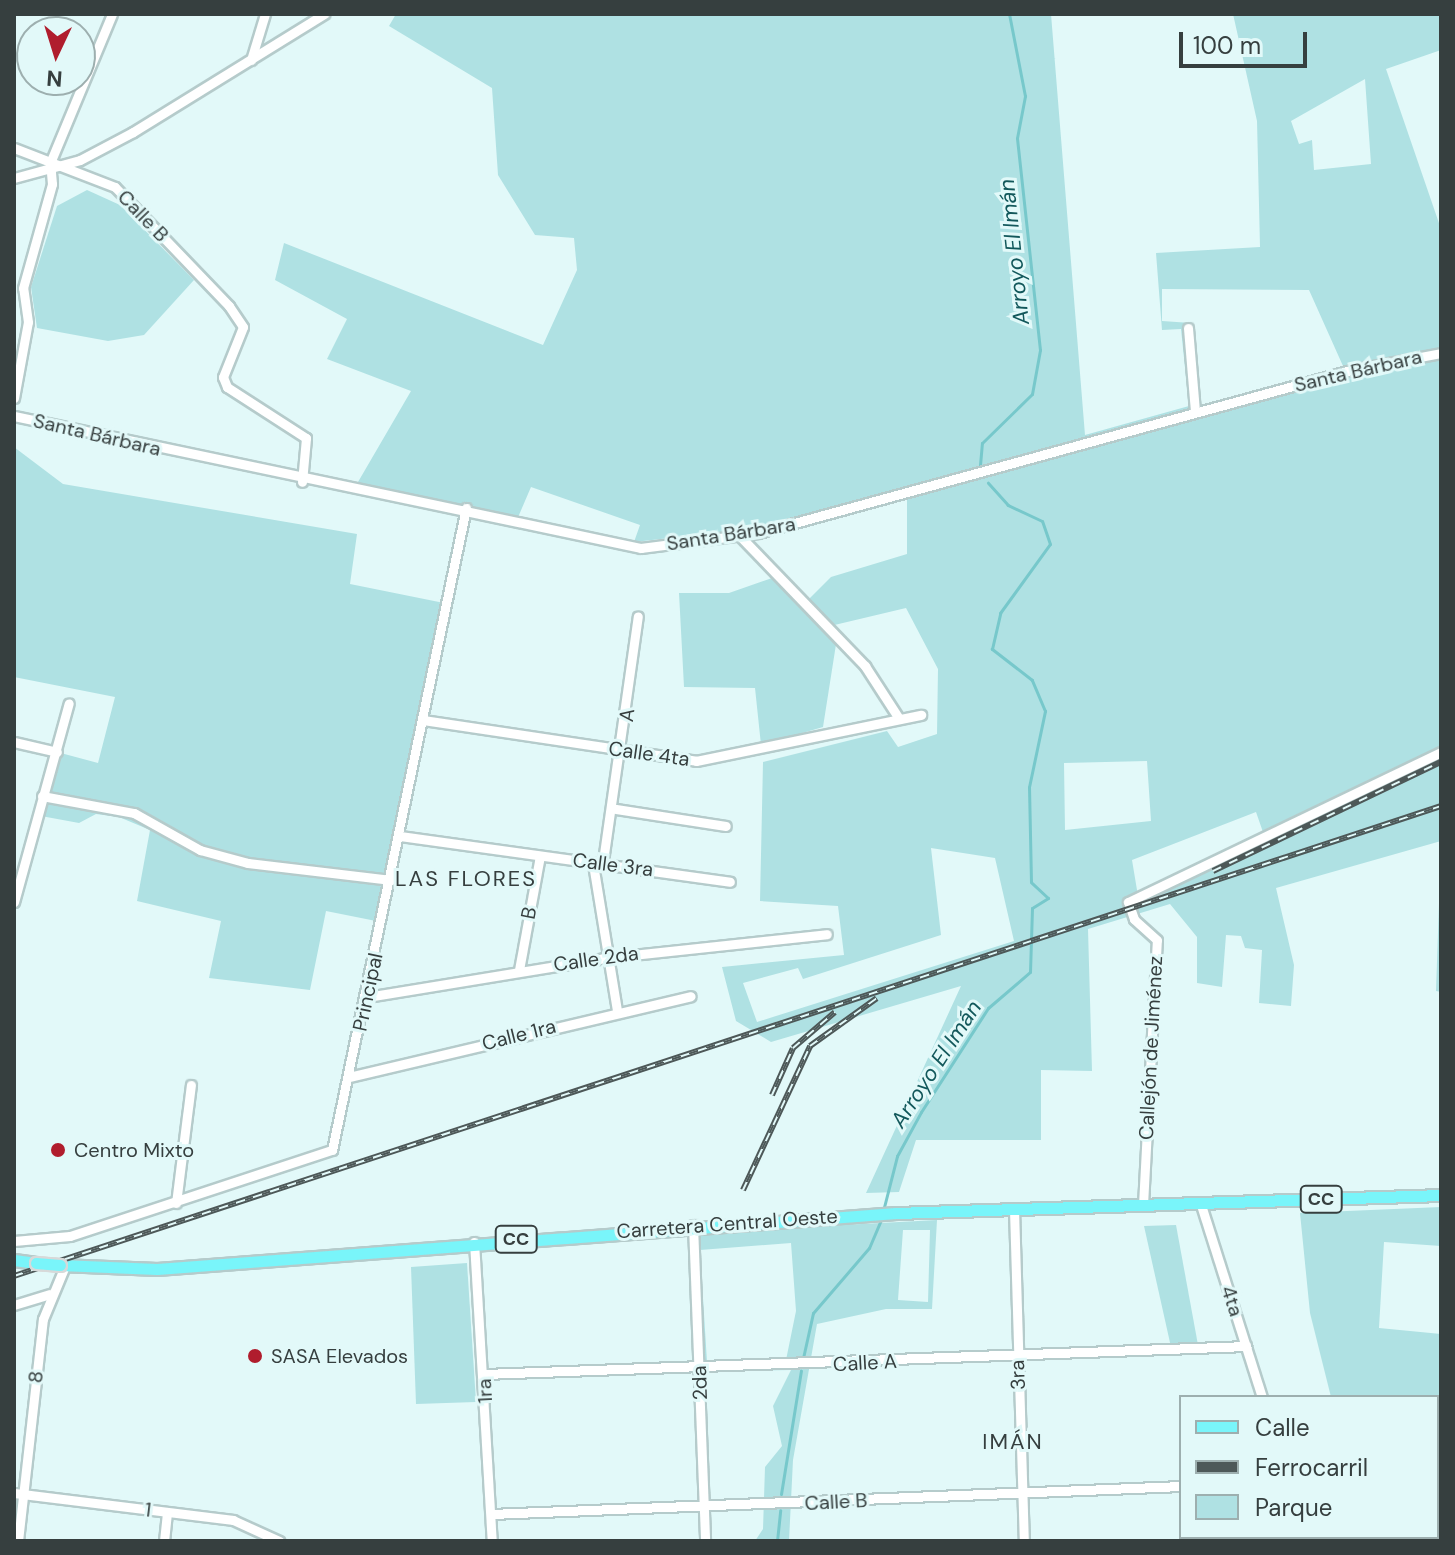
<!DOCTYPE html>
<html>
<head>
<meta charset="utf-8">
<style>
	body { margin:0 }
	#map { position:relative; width:1455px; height:1555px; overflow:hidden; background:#e2f9f9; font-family:"DM Sans",sans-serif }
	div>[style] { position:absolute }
	.green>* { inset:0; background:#afe1e3 }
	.stream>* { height:3px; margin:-1.5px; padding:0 1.5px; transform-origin:1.5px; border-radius:1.5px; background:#77c8cb }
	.roads { filter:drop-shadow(2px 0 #b5cbcb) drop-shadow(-2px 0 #b5cbcb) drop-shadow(0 2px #b5cbcb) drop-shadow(0 -2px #b5cbcb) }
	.minor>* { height:9px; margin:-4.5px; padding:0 4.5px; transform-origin:4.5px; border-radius:4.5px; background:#fff }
	.major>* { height:11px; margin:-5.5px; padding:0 5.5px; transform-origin:5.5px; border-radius:5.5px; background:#79f5fa }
	.rail>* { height:6px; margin-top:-3px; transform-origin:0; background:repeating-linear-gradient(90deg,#e2f9f9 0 9px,#4d5858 0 18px); box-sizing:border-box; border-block:2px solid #4d5858 }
	.bridges { filter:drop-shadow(2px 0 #d7d9d9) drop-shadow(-2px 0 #d7d9d9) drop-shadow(0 2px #d7d9d9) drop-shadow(0 -2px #d7d9d9) }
	.major-bridge>* { height:11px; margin:-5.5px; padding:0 5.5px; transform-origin:5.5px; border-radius:5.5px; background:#79f5fa }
	.dots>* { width:22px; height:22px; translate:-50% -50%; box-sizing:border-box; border:4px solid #e2f9f9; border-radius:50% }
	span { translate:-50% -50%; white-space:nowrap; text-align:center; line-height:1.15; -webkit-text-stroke:6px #e2f9f9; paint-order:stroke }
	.shield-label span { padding:2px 6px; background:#e2f9f9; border:2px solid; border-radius:6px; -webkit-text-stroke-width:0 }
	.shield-label { font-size:18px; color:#363f3f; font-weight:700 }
	.street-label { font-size:20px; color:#363f3f }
	.poi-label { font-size:20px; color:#363f3f }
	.left { translate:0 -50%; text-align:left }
	.water-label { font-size:22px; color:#12585b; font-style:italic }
	.neighbourhood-label { font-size:22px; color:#363f3f; letter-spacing:2px }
	.frame { position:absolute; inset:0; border:16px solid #363f3f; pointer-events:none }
	.legend { position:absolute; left:1179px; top:1395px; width:260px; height:144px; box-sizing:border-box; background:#e2f9f9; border:2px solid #9dafaf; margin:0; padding:10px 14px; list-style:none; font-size:24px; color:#363f3f }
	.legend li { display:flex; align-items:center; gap:16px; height:40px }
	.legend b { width:40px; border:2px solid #9dafaf }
	.north { position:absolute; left:16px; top:16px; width:80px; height:80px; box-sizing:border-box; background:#e2f9f9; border:2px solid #9dafaf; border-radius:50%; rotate:184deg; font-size:22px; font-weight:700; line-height:32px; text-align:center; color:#363f3f }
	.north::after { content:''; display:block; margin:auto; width:28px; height:36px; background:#b01d2d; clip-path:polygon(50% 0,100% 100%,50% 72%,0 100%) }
	.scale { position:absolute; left:1179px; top:32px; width:128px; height:36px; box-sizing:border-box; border:4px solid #363f3f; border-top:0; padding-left:10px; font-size:24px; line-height:28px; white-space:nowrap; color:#363f3f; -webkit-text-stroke:6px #e2f9f9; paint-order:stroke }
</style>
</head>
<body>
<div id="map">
	<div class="green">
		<i style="clip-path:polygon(evenodd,396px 14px,1051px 14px,1085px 435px,1189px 406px,1181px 329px,1162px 330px,1156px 253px,1260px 247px,1257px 121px,1233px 14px,1441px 14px,1441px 50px,1386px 69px,1441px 229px,1441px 841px,1276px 888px,1294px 965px,1291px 1006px,1259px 1003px,1262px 950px,1245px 948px,1241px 936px,1226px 935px,1222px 987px,1197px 983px,1197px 937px,1170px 904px,1088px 929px,1092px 1071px,1041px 1070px,1041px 1140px,916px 1140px,899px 1192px,866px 1193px,961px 986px,771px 1042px,736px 1021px,722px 967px,844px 955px,838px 906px,760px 901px,763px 762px,887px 731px,898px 747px,937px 734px,938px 669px,906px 608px,826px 627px,837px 638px,823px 727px,761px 745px,755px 688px,684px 687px,679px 593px,729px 593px,775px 577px,802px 606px,831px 577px,907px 554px,907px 494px,759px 528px,634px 542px,640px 525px,531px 487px,516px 522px,312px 480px,358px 482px,411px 391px,327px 359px,347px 319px,275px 280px,284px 243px,543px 345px,577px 270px,574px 238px,535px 235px,498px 175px,492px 88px,389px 26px,396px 14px,1365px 79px,1371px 164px,1314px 170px,1312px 140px,1299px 144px,1291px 121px,1365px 79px,396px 14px,1162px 289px,1309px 290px,1343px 366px,1197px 407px,1191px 323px,1162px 321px,1162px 289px,396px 14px,1147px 761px,1151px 821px,1065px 830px,1064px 763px,1147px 761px,396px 14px,1256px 812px,1264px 835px,1138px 896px,1132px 860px,1256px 812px,396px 14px,931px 848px,995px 858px,1014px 941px,757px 1022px,743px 983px,798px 968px,803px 979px,941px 935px,931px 848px)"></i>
		<i style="clip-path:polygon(87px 190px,120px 205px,194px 280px,144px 335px,108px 341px,37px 328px,31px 287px,57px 206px)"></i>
		<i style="clip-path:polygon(14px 447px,63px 484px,357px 534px,350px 584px,444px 603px,381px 922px,326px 911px,310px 990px,209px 978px,221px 921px,137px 901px,150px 830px,119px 817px,96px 814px,79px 823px,41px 816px,57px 752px,98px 763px,115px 697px,14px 677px)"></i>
		<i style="clip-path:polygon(1441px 845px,1441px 992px,1436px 991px)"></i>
		<i style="clip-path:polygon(1441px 1207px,1441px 1246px,1384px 1242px,1379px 1328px,1441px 1334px,1441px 1541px,1353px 1541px,1437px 1537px,1437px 1397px,1331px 1397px,1310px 1313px,1300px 1213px)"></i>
		<i style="clip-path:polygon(evenodd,937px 1220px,932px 1309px,886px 1309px,817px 1324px,793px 1460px,789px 1541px,755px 1541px,763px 1529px,765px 1467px,782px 1446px,773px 1406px,791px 1370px,698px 1372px,691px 1233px,937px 1220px,903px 1230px,930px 1230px,928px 1302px,898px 1300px,903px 1230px,937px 1220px,791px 1243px,796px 1311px,786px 1360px,707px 1362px,700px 1250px,791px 1243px)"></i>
		<i style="clip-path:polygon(1176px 1225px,1198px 1345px,1171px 1347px,1144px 1226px)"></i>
		<i style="clip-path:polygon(467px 1263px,476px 1402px,416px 1404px,411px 1267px)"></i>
	</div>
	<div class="stream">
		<i style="left:980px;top:465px;width:22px;rotate:-85deg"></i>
		<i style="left:982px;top:443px;width:70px;rotate:-44.4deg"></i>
		<i style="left:1032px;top:394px;width:45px;rotate:-79.7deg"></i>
		<i style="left:1040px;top:350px;width:213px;rotate:-96.2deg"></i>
		<i style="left:1017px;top:138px;width:43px;rotate:-79.2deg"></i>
		<i style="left:1025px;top:96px;width:84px;rotate:-101deg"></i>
		<i style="left:883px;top:1211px;width:57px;rotate:-75.7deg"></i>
		<i style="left:897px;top:1156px;width:50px;rotate:-61.4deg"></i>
		<i style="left:921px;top:1112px;width:124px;rotate:-57.2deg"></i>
		<i style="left:988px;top:1008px;width:55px;rotate:-40.6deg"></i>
		<i style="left:1030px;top:972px;width:64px;rotate:-88.2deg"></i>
		<i style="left:1032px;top:908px;width:19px;rotate:-32deg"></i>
		<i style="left:1048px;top:898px;width:23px;rotate:-137deg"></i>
		<i style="left:1031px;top:882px;width:95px;rotate:-91.2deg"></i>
		<i style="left:1029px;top:787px;width:78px;rotate:-78.1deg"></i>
		<i style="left:1045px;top:711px;width:34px;rotate:-113deg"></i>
		<i style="left:1032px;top:680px;width:51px;rotate:-142.2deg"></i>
		<i style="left:992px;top:649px;width:37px;rotate:-77deg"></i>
		<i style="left:1000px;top:613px;width:85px;rotate:-54.1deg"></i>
		<i style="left:1050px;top:544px;width:24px;rotate:-109deg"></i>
		<i style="left:1042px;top:521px;width:38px;rotate:-155deg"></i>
		<i style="left:1008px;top:505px;width:30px;rotate:-132deg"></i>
		<i style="left:803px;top:1358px;width:46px;rotate:-77.5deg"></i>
		<i style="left:813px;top:1313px;width:86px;rotate:-49.3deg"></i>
		<i style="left:869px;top:1248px;width:33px;rotate:-67deg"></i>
		<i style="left:781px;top:1494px;width:125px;rotate:-80.8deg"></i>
		<i style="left:777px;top:1541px;width:31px;rotate:-84deg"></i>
	</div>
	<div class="roads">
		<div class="minor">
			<i style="left:251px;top:60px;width:48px;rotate:-73.1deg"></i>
			<i style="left:14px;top:148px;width:108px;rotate:21.1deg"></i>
			<i style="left:115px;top:187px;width:165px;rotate:46.2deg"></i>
			<i style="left:229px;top:306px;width:25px;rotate:56deg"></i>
			<i style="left:243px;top:327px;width:54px;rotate:111.8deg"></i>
			<i style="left:223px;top:377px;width:11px;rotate:68deg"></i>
			<i style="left:227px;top:387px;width:94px;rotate:32.8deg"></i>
			<i style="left:306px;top:438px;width:44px;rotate:95.2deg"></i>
			<i style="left:14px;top:178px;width:68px;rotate:-15.3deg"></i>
			<i style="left:80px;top:160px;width:60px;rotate:-27.8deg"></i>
			<i style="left:133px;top:132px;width:225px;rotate:-31.7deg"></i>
			<i style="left:1188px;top:328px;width:84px;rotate:85.2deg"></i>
			<i style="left:14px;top:398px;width:77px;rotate:-79.6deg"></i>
			<i style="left:28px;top:322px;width:34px;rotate:-98deg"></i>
			<i style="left:23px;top:288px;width:108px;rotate:-74.4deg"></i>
			<i style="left:52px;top:184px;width:21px;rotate:-95deg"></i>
			<i style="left:50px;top:163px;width:161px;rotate:-67.4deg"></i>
			<i style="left:14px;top:416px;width:641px;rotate:11.89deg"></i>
			<i style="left:641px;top:548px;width:118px;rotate:-7.3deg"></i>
			<i style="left:758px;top:533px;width:615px;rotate:-15.37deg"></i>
			<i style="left:1351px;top:370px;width:92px;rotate:-10.7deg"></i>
			<i style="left:739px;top:535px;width:182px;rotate:46.1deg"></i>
			<i style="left:865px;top:666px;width:61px;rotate:57.1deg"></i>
			<i style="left:423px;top:720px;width:276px;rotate:8.5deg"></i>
			<i style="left:696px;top:761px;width:230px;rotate:-11.6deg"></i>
			<i style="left:14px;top:742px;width:44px;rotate:13.1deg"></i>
			<i style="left:42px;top:796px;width:94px;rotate:10.5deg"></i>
			<i style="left:134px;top:813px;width:76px;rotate:29.3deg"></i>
			<i style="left:200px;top:850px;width:50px;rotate:15.2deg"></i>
			<i style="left:248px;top:863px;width:144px;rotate:6.8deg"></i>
			<i style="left:616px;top:809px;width:111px;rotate:8.8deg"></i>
			<i style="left:400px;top:836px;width:333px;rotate:7.9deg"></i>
			<i style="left:603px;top:861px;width:247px;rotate:-81.9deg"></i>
			<i style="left:593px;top:864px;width:148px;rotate:80.7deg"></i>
			<i style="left:14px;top:902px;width:206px;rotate:-74.6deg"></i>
			<i style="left:519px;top:970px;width:116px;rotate:-79.6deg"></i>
			<i style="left:367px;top:997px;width:240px;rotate:-9.3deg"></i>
			<i style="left:604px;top:958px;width:224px;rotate:-6.1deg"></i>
			<i style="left:349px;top:1077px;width:351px;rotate:-13.3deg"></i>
			<i style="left:176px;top:1203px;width:119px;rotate:-82.8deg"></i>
			<i style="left:1143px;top:1205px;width:265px;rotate:-87deg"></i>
			<i style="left:1157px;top:940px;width:31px;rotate:-138deg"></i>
			<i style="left:1134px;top:919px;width:18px;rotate:-109deg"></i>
			<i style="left:1128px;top:902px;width:347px;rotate:-25.6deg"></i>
			<i style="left:1201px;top:1205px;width:201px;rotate:72.4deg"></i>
			<i style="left:1014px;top:1209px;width:332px;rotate:88.3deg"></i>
			<i style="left:693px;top:1225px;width:316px;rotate:87.8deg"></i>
			<i style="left:14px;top:1241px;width:56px;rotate:-5.1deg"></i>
			<i style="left:70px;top:1236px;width:276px;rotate:-18.2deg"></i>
			<i style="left:332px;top:1150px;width:656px;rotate:-78.21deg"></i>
			<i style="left:474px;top:1242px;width:300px;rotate:86.6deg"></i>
			<i style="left:14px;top:1305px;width:37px;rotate:-17deg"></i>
			<i style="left:484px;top:1374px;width:763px;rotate:-2.1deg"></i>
			<i style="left:14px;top:1493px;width:221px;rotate:7deg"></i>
			<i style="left:233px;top:1520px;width:51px;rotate:24.5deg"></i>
			<i style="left:491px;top:1514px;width:691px;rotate:-2.32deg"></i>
			<i style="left:1301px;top:1537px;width:4px;rotate:76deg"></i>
			<i style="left:18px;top:1541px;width:223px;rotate:-83.6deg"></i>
			<i style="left:43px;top:1319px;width:57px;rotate:-67.5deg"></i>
			<i style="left:164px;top:1541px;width:29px;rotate:-84deg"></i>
		</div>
		<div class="major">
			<i style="left:14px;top:1260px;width:22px;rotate:8deg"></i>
			<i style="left:60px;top:1265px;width:97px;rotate:2.4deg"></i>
			<i style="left:157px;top:1269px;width:741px;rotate:-4.33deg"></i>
			<i style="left:896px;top:1213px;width:545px;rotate:-1.89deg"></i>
		</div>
	</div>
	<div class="rail">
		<i style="left:1213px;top:871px;width:253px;rotate:-25.6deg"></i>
		<i style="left:772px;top:1095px;width:51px;rotate:-65.9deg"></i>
		<i style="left:793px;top:1048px;width:55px;rotate:-40.6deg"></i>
		<i style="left:743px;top:1190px;width:159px;rotate:-65deg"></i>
		<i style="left:810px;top:1046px;width:82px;rotate:-35.6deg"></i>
		<i style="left:14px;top:1276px;width:1502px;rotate:-18.23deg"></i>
	</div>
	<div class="bridges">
		<div class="major-bridge">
			<i style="left:36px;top:1263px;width:24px;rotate:5deg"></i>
		</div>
	</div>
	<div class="dots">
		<i style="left:58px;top:1150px;background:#b01d2d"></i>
		<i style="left:255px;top:1356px;background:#b01d2d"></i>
	</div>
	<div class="shield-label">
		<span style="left:1321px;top:1199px">CC</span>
		<span style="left:516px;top:1239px">CC</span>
	</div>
	<div class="street-label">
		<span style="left:143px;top:216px;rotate:46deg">Calle B</span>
		<span style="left:1358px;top:371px;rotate:-13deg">Santa Bárbara</span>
		<span style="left:97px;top:435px;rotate:13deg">Santa Bárbara</span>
		<span style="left:731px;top:534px;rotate:-9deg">Santa Bárbara</span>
		<span style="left:627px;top:715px;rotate:-83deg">A</span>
		<span style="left:649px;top:754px;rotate:8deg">Calle 4ta</span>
		<span style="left:613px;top:865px;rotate:7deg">Calle 3ra</span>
		<span style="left:529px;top:913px;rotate:-79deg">B</span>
		<span style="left:596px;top:959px;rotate:-8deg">Calle 2da</span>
		<span style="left:368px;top:992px;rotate:-78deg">Principal</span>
		<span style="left:519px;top:1035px;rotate:-14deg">Calle 1ra</span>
		<span style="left:1151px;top:1048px;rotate:-87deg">Callejón de Jiménez</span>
		<span style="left:727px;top:1224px;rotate:-4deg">Carretera Central Oeste</span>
		<span style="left:1232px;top:1301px;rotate:72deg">4ta</span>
		<span style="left:865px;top:1363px;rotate:-3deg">Calle A</span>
		<span style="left:1018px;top:1375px;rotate:-92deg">3ra</span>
		<span style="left:36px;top:1377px;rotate:-84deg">8</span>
		<span style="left:700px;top:1383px;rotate:-92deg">2da</span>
		<span style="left:485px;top:1391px;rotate:-93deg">1ra</span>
		<span style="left:836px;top:1502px;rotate:-3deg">Calle B</span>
		<span style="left:148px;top:1510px;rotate:7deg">1</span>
	</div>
	<div class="poi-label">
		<span class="left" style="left:74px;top:1150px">Centro Mixto</span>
		<span class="left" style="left:271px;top:1356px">SASA Elevados</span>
	</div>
	<div class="water-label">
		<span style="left:1014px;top:252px;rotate:-96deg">Arroyo El Imán</span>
		<span style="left:936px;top:1064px;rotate:-57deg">Arroyo El Imán</span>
	</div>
	<div class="neighbourhood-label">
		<span style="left:466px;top:879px">LAS FLORES</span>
		<span style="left:1013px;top:1442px">IMÁN</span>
	</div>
	<div class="frame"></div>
	<ul class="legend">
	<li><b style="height:10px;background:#79f5fa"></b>Calle</li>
	<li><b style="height:10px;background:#4d5858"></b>Ferrocarril</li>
	<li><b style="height:22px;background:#afe1e3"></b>Parque</li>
	</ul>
	<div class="north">N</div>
	<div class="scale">100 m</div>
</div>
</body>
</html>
